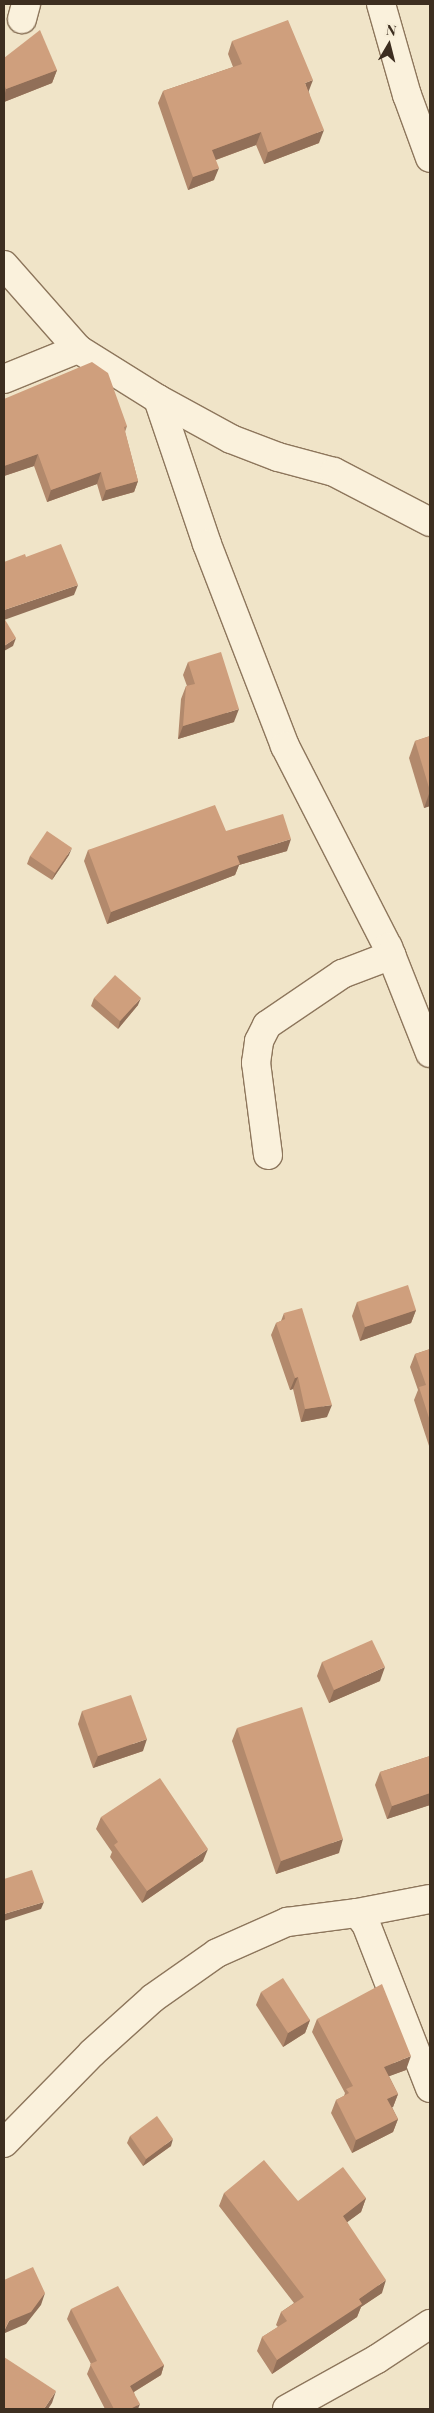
<!DOCTYPE html>
<html>
<head>
<meta charset="utf-8">
<style>
	body { margin:0 }
	#map { position:relative; width:434px; height:2413px; overflow:hidden; background:#f0e4c8; font-family:"Playfair Display",serif }
	div>[style] { position:absolute }
	.roads { filter:drop-shadow(1px 0 #8d765c) drop-shadow(-1px 0 #8d765c) drop-shadow(0 1px #8d765c) drop-shadow(0 -1px #8d765c) }
	.minor>* { height:28px; margin:-14px; padding:0 14px; transform-origin:14px; border-radius:14px; background:#faf1dc }
	.wall>* { inset:0; background:#b2896c }
	.shaded-wall>* { inset:0; background:#916f58 }
	.building>* { inset:0; background:#cf9f7d }
	span { translate:-50% -50%; white-space:nowrap; text-align:center; line-height:1.15; -webkit-text-stroke:4px #f7eed8; paint-order:stroke }
	.frame { position:absolute; inset:0; border:5px solid #3d2e20; pointer-events:none }
	.north { position:absolute; left:364px; top:20px; width:50px; height:50px; -webkit-text-stroke:4px #f7eed8; paint-order:stroke; rotate:8deg; font-size:14px; font-weight:700; line-height:20px; text-align:center; color:#3d2e20 }
	.north::after { content:''; display:block; margin:auto; width:18px; height:22px; background:#3d2e20; clip-path:polygon(50% 0,100% 100%,50% 72%,0 100%) }
</style>
</head>
<body>
<div id="map">
	<div class="roads">
		<div class="minor">
			<i style="left:381px;top:4px;width:95px;rotate:74.1deg"></i>
			<i style="left:407px;top:95px;width:67px;rotate:69.9deg"></i>
			<i style="left:22px;top:19px;width:16px;rotate:-75deg"></i>
			<i style="left:4px;top:265px;width:112px;rotate:48.6deg"></i>
			<i style="left:78px;top:349px;width:94px;rotate:32deg"></i>
			<i style="left:158px;top:399px;width:83px;rotate:28.7deg"></i>
			<i style="left:231px;top:439px;width:50px;rotate:21deg"></i>
			<i style="left:278px;top:457px;width:58px;rotate:15deg"></i>
			<i style="left:334px;top:472px;width:108px;rotate:27.5deg"></i>
			<i style="left:4px;top:379px;width:80px;rotate:-22.1deg"></i>
			<i style="left:158px;top:399px;width:153px;rotate:71.3deg"></i>
			<i style="left:207px;top:544px;width:217px;rotate:68.9deg"></i>
			<i style="left:285px;top:746px;width:226px;rotate:62.9deg"></i>
			<i style="left:388px;top:947px;width:114px;rotate:68.4deg"></i>
			<i style="left:268px;top:1155px;width:93px;rotate:-97.4deg"></i>
			<i style="left:256px;top:1063px;width:22px;rotate:-82deg"></i>
			<i style="left:259px;top:1041px;width:18px;rotate:-63deg"></i>
			<i style="left:267px;top:1025px;width:91px;rotate:-34.2deg"></i>
			<i style="left:342px;top:974px;width:53px;rotate:-20.8deg"></i>
			<i style="left:357px;top:1913px;width:14px;rotate:51deg"></i>
			<i style="left:366px;top:1924px;width:176px;rotate:68.7deg"></i>
			<i style="left:4px;top:2143px;width:126px;rotate:-45.6deg"></i>
			<i style="left:92px;top:2053px;width:82px;rotate:-42deg"></i>
			<i style="left:153px;top:1998px;width:78px;rotate:-35.1deg"></i>
			<i style="left:217px;top:1953px;width:77px;rotate:-23.9deg"></i>
			<i style="left:287px;top:1922px;width:71px;rotate:-7.3deg"></i>
			<i style="left:357px;top:1913px;width:74px;rotate:-10.9deg"></i>
			<i style="left:287px;top:2409px;width:103px;rotate:-29.1deg"></i>
			<i style="left:377px;top:2359px;width:64px;rotate:-33.4deg"></i>
		</div>
	</div>
	<div class="wall">
		<i style="clip-path:polygon(232px 41px,309px 92px,319px 143px,264px 164px,256px 145px,216px 160px,214px 180px,188px 190px,158px 103px,163px 91px,233px 67px,228px 54px)"></i>
		<i style="clip-path:polygon(4px 58px,57px 70px,52px 83px,4px 102px)"></i>
		<i style="clip-path:polygon(4px 399px,127px 426px,125px 432px,138px 481px,134px 492px,102px 501px,97px 484px,47px 502px,34px 466px,4px 476px)"></i>
		<i style="clip-path:polygon(188px 662px,234px 722px,178px 739px,181px 699px,186px 686px,187px 686px,183px 675px)"></i>
		<i style="clip-path:polygon(430px 736px,430px 806px,424px 808px,409px 758px,415px 741px)"></i>
		<i style="clip-path:polygon(226px 831px,287px 851px,239px 865px,235px 875px,107px 924px,84px 861px,88px 850px)"></i>
		<i style="clip-path:polygon(69px 855px,52px 880px,27px 864px,30px 856px)"></i>
		<i style="clip-path:polygon(94px 998px,138px 1005px,118px 1029px,91px 1006px)"></i>
		<i style="clip-path:polygon(357px 1302px,416px 1310px,411px 1323px,360px 1341px,352px 1316px)"></i>
		<i style="clip-path:polygon(284px 1313px,327px 1417px,301px 1422px,293px 1389px,290px 1390px,271px 1335px,276px 1323px,281px 1321px)"></i>
		<i style="clip-path:polygon(430px 1349px,430px 1449px,414px 1400px,418px 1390px,410px 1367px,415px 1354px)"></i>
		<i style="clip-path:polygon(322px 1662px,380px 1681px,329px 1703px,317px 1676px)"></i>
		<i style="clip-path:polygon(82px 1711px,143px 1751px,93px 1768px,78px 1724px)"></i>
		<i style="clip-path:polygon(237px 1728px,339px 1853px,276px 1874px,232px 1741px)"></i>
		<i style="clip-path:polygon(430px 1756px,430px 1805px,387px 1819px,375px 1785px,380px 1772px)"></i>
		<i style="clip-path:polygon(101px 1817px,203px 1861px,142px 1903px,110px 1857px,112px 1852px,96px 1829px)"></i>
		<i style="clip-path:polygon(261px 1992px,310px 2020px,305px 2033px,283px 2047px,256px 2005px)"></i>
		<i style="clip-path:polygon(317px 2019px,406px 2070px,389px 2076px,398px 2094px,393px 2107px,392px 2107px,398px 2119px,393px 2132px,352px 2153px,331px 2113px,336px 2100px,344px 2096px,345px 2093px,312px 2032px)"></i>
		<i style="clip-path:polygon(130px 2136px,171px 2146px,143px 2166px,127px 2143px)"></i>
		<i style="clip-path:polygon(224px 2193px,298px 2201px,366px 2198px,361px 2212px,347px 2222px,382px 2293px,361px 2307px,357px 2317px,272px 2374px,257px 2351px,262px 2337px,278px 2327px,276px 2325px,281px 2312px,294px 2303px,219px 2206px)"></i>
		<i style="clip-path:polygon(71px 2309px,164px 2365px,161px 2375px,134px 2392px,138px 2409px,105px 2409px,87px 2374px,91px 2364px,67px 2319px)"></i>
	</div>
	<div class="shaded-wall">
		<i style="clip-path:polygon(57px 70px,52px 83px,4px 102px,4px 97px,6px 89px)"></i>
		<i style="clip-path:polygon(313px 80px,308px 93px,305px 83px)"></i>
		<i style="clip-path:polygon(324px 130px,319px 143px,264px 164px,268px 152px)"></i>
		<i style="clip-path:polygon(261px 132px,256px 145px,207px 163px,212px 150px)"></i>
		<i style="clip-path:polygon(219px 168px,214px 180px,188px 190px,193px 177px)"></i>
		<i style="clip-path:polygon(38px 454px,34px 466px,4px 476px,4px 466px)"></i>
		<i style="clip-path:polygon(101px 472px,97px 484px,47px 502px,51px 490px)"></i>
		<i style="clip-path:polygon(138px 481px,134px 492px,102px 501px,106px 490px)"></i>
		<i style="clip-path:polygon(78px 585px,74px 595px,4px 620px,4px 610px)"></i>
		<i style="clip-path:polygon(16px 638px,13px 646px,4px 651px,4px 646px)"></i>
		<i style="clip-path:polygon(239px 709px,234px 722px,178px 739px,183px 726px)"></i>
		<i style="clip-path:polygon(430px 791px,430px 806px,424px 808px)"></i>
		<i style="clip-path:polygon(291px 839px,287px 851px,239px 865px,235px 875px,107px 924px,111px 912px,237px 856px)"></i>
		<i style="clip-path:polygon(72px 848px,69px 855px,52px 880px,55px 873px)"></i>
		<i style="clip-path:polygon(141px 998px,138px 1005px,118px 1029px,120px 1021px)"></i>
		<i style="clip-path:polygon(416px 1310px,411px 1323px,360px 1341px,365px 1327px)"></i>
		<i style="clip-path:polygon(298px 1377px,293px 1389px,290px 1390px,295px 1378px)"></i>
		<i style="clip-path:polygon(332px 1405px,327px 1417px,301px 1422px,305px 1409px)"></i>
		<i style="clip-path:polygon(385px 1667px,380px 1681px,329px 1703px,334px 1690px)"></i>
		<i style="clip-path:polygon(147px 1739px,143px 1751px,93px 1768px,98px 1756px)"></i>
		<i style="clip-path:polygon(430px 1793px,430px 1805px,387px 1819px,392px 1806px)"></i>
		<i style="clip-path:polygon(343px 1839px,339px 1853px,276px 1874px,281px 1861px)"></i>
		<i style="clip-path:polygon(208px 1849px,203px 1861px,142px 1903px,147px 1891px)"></i>
		<i style="clip-path:polygon(44px 1902px,41px 1909px,4px 1921px,4px 1914px)"></i>
		<i style="clip-path:polygon(310px 2020px,305px 2033px,283px 2047px,288px 2033px)"></i>
		<i style="clip-path:polygon(411px 2056px,406px 2070px,379px 2080px,384px 2067px)"></i>
		<i style="clip-path:polygon(398px 2094px,393px 2107px,382px 2112px,387px 2099px)"></i>
		<i style="clip-path:polygon(398px 2119px,393px 2132px,352px 2153px,356px 2140px)"></i>
		<i style="clip-path:polygon(173px 2139px,171px 2146px,143px 2166px,146px 2159px)"></i>
		<i style="clip-path:polygon(366px 2198px,361px 2212px,338px 2229px,343px 2216px)"></i>
		<i style="clip-path:polygon(386px 2280px,382px 2293px,361px 2307px,357px 2317px,272px 2374px,277px 2360px,359px 2299px)"></i>
		<i style="clip-path:polygon(45px 2293px,41px 2305px,26px 2324px,5px 2333px,4px 2335px,4px 2331px,9px 2321px)"></i>
		<i style="clip-path:polygon(164px 2365px,161px 2375px,127px 2396px,130px 2386px)"></i>
		<i style="clip-path:polygon(56px 2391px,52px 2403px,48px 2409px,44px 2409px)"></i>
		<i style="clip-path:polygon(140px 2404px,138px 2409px,130px 2409px)"></i>
	</div>
	<div class="building">
		<i style="clip-path:polygon(288px 20px,313px 80px,305px 83px,324px 130px,268px 152px,261px 132px,212px 150px,219px 168px,193px 177px,163px 91px,242px 64px,232px 41px)"></i>
		<i style="clip-path:polygon(40px 30px,57px 70px,6px 89px,4px 85px,4px 58px)"></i>
		<i style="clip-path:polygon(92px 362px,108px 373px,127px 426px,124px 427px,138px 481px,106px 490px,101px 472px,51px 490px,38px 454px,4px 466px,4px 399px)"></i>
		<i style="clip-path:polygon(61px 544px,78px 585px,4px 610px,4px 562px,25px 554px,26px 557px)"></i>
		<i style="clip-path:polygon(4px 618px,16px 638px,4px 646px)"></i>
		<i style="clip-path:polygon(221px 652px,239px 709px,183px 726px,186px 686px,195px 684px,188px 662px)"></i>
		<i style="clip-path:polygon(430px 736px,430px 791px,415px 741px)"></i>
		<i style="clip-path:polygon(215px 805px,226px 831px,283px 814px,291px 839px,237px 856px,240px 864px,111px 912px,88px 850px)"></i>
		<i style="clip-path:polygon(47px 831px,72px 848px,55px 873px,30px 856px)"></i>
		<i style="clip-path:polygon(115px 975px,141px 998px,120px 1021px,94px 998px)"></i>
		<i style="clip-path:polygon(408px 1285px,416px 1310px,365px 1327px,357px 1302px)"></i>
		<i style="clip-path:polygon(302px 1308px,332px 1405px,305px 1409px,298px 1377px,295px 1378px,276px 1323px,285px 1319px,284px 1313px)"></i>
		<i style="clip-path:polygon(430px 1349px,430px 1421px,419px 1387px,426px 1385px,415px 1354px)"></i>
		<i style="clip-path:polygon(372px 1640px,385px 1667px,334px 1690px,322px 1662px)"></i>
		<i style="clip-path:polygon(131px 1695px,147px 1739px,98px 1756px,82px 1711px)"></i>
		<i style="clip-path:polygon(302px 1707px,343px 1839px,281px 1861px,237px 1728px)"></i>
		<i style="clip-path:polygon(430px 1756px,430px 1793px,392px 1806px,380px 1772px)"></i>
		<i style="clip-path:polygon(160px 1778px,208px 1849px,147px 1891px,114px 1845px,118px 1842px,101px 1817px)"></i>
		<i style="clip-path:polygon(32px 1870px,44px 1902px,4px 1914px,4px 1879px)"></i>
		<i style="clip-path:polygon(283px 1978px,310px 2020px,288px 2033px,261px 1992px)"></i>
		<i style="clip-path:polygon(382px 1984px,411px 2056px,384px 2067px,398px 2094px,387px 2099px,398px 2119px,356px 2140px,336px 2100px,349px 2093px,346px 2089px,353px 2086px,317px 2019px)"></i>
		<i style="clip-path:polygon(157px 2116px,173px 2139px,146px 2159px,130px 2136px)"></i>
		<i style="clip-path:polygon(264px 2160px,298px 2201px,343px 2167px,366px 2198px,343px 2216px,386px 2280px,359px 2299px,362px 2304px,277px 2360px,262px 2337px,287px 2321px,281px 2312px,304px 2297px,224px 2193px)"></i>
		<i style="clip-path:polygon(33px 2267px,45px 2293px,31px 2312px,9px 2321px,4px 2331px,4px 2280px)"></i>
		<i style="clip-path:polygon(118px 2286px,164px 2365px,130px 2386px,140px 2404px,130px 2409px,114px 2409px,90px 2364px,97px 2361px,71px 2309px)"></i>
		<i style="clip-path:polygon(4px 2357px,56px 2391px,44px 2409px,4px 2409px)"></i>
	</div>
	<div class="frame"></div>
	<div class="north">N</div>
</div>
</body>
</html>
